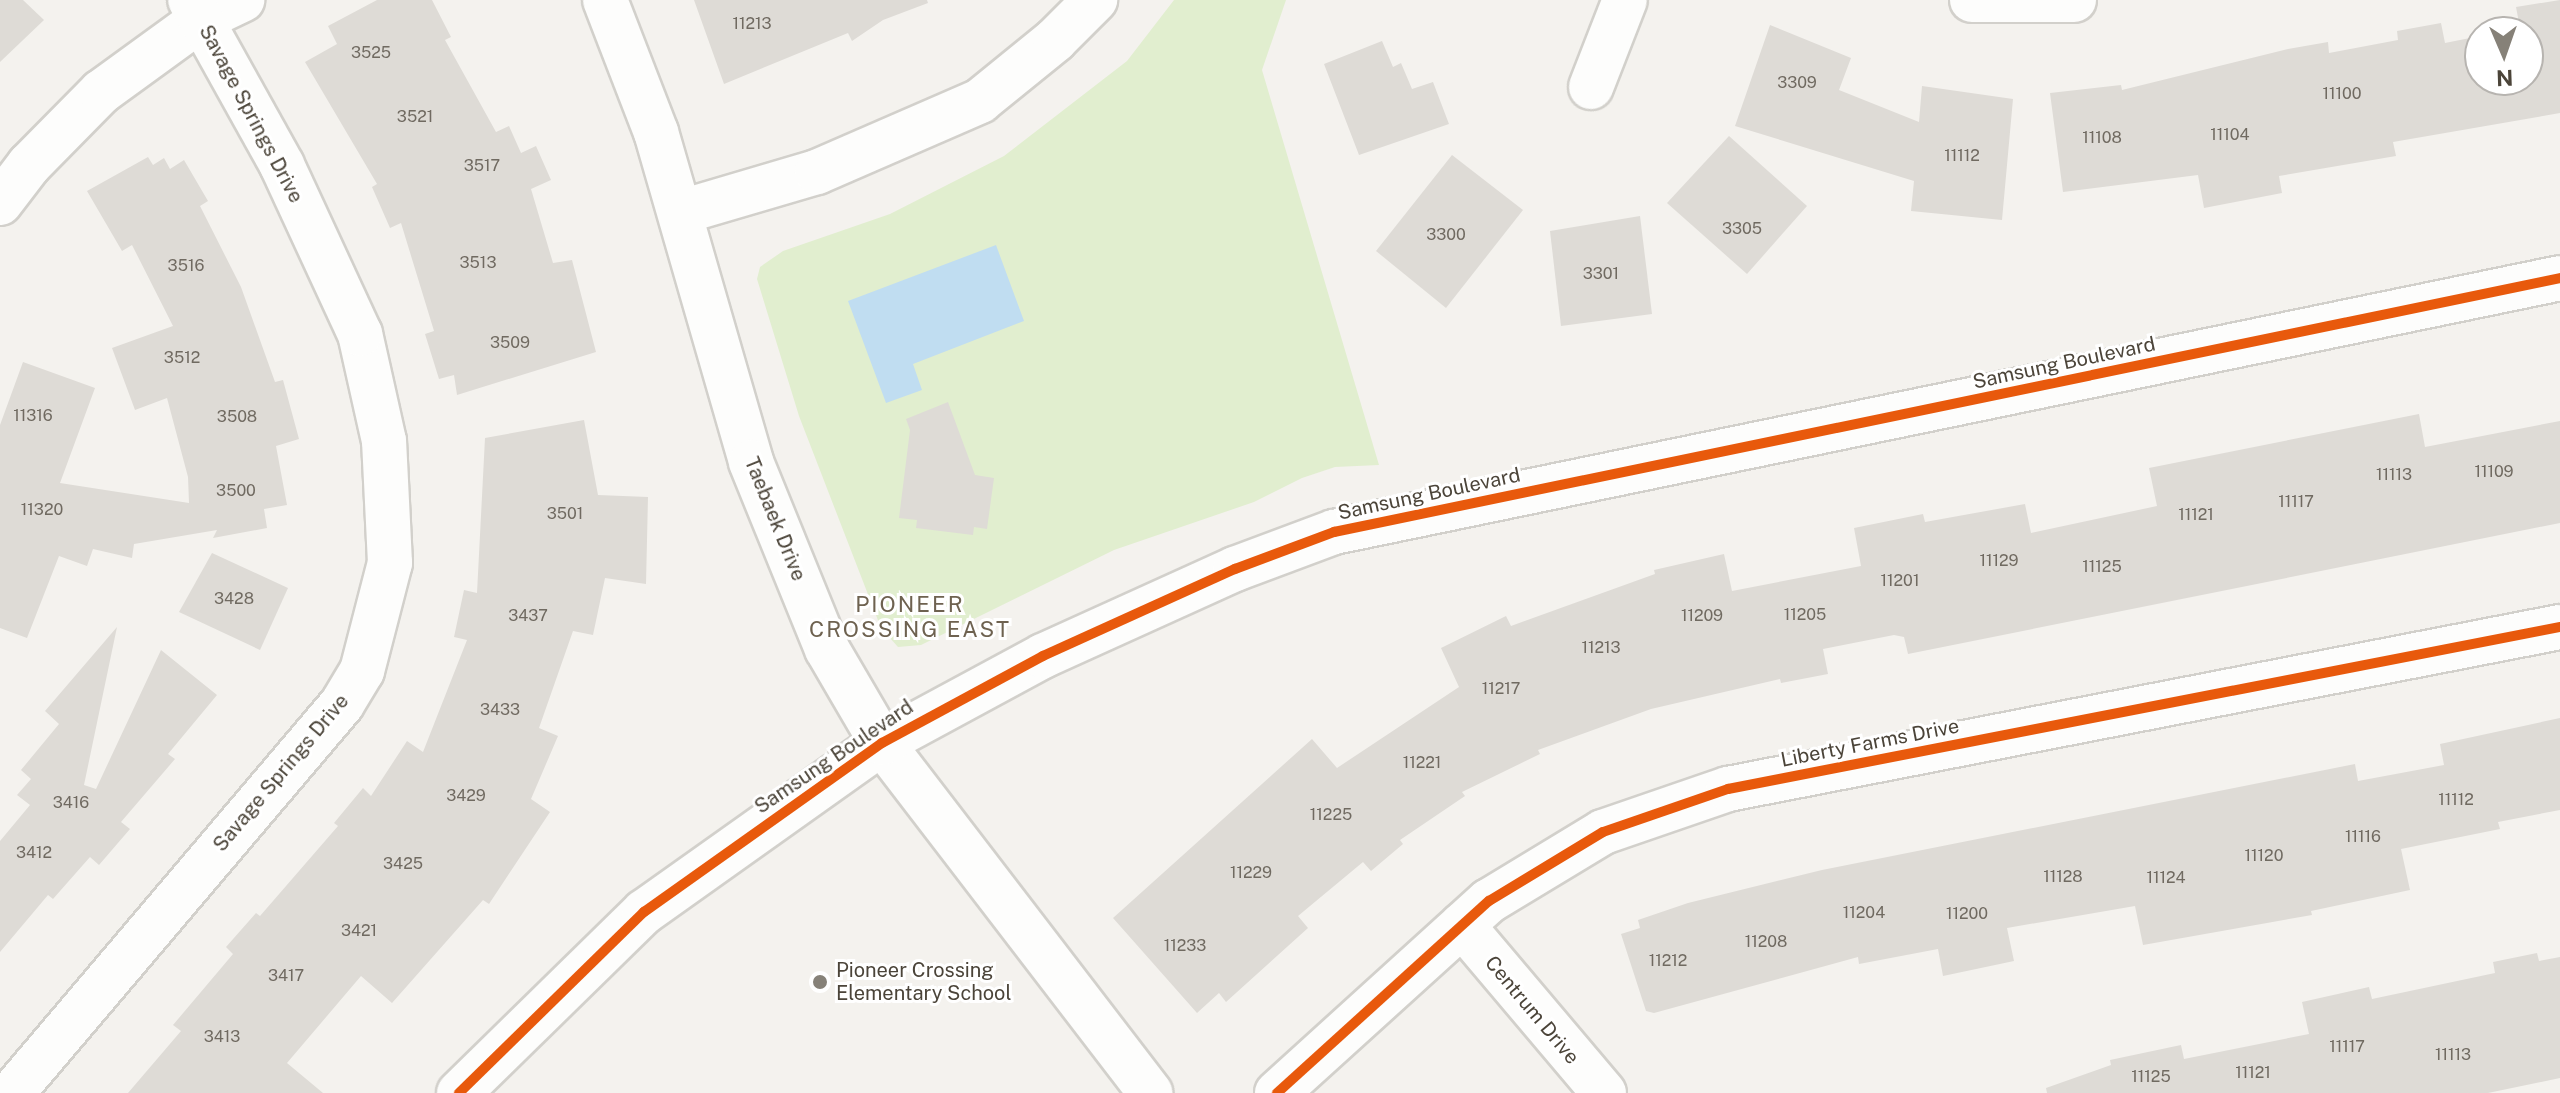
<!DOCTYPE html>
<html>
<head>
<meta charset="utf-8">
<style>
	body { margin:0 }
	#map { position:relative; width:2560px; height:1093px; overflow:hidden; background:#f4f2ee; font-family:"Public Sans",sans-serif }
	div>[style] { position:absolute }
	.green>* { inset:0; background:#e1eecf }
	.water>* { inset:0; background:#c0ddf1 }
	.building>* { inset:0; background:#dedbd6 }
	.roads { filter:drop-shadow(2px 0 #d2d0cb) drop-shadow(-2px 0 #d2d0cb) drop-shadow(0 2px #d2d0cb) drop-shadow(0 -2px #d2d0cb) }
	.minor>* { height:44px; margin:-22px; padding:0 22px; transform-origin:22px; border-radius:22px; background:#fdfdfc }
	.tertiary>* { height:44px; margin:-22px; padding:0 22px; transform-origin:22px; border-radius:22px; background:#fdfdfc }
	.cycleway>* { height:10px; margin:-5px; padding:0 5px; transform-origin:5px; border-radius:5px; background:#e8590c }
	.dots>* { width:22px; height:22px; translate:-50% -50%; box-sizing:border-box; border:4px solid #fff; border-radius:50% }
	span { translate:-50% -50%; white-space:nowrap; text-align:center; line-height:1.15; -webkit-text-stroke:6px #fff; paint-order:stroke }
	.number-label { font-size:16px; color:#706a61 }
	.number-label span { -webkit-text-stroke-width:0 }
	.street-label { font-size:20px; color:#4b4439 }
	.poi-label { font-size:20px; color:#4b4439 }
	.left { translate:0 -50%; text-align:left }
	.neighbourhood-label { font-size:22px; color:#6e6250; letter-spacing:2px }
	.north { position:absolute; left:2464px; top:16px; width:80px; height:80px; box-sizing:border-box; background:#fff; border:2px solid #b7b4b0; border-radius:50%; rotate:178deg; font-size:22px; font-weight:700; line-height:32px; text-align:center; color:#4b4439 }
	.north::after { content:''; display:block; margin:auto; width:28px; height:36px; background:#868178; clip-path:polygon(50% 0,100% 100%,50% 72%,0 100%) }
</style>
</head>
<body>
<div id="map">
	<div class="green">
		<i style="clip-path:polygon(1174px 0,1286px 0,1262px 70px,1379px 465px,1335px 467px,1302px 478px,1254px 502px,1114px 550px,921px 645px,898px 647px,881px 628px,799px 416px,757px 279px,760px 267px,783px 251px,890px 214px,1004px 156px,1127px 61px)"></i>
	</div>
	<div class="water">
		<i style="clip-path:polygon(996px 245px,1024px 321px,913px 364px,922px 390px,886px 403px,848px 301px)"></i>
	</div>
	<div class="building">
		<i style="clip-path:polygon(0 0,23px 0,44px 20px,0 62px)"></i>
		<i style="clip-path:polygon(377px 0,432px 0,451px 37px,445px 40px,496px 132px,509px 126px,521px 153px,536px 146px,551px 180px,531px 189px,553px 263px,572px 260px,596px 352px,457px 395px,454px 375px,439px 379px,425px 334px,434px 331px,401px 223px,390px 228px,372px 187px,377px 184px,305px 62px,337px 44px,328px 26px)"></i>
		<i style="clip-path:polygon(694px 0,927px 0,928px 3px,883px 20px,852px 41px,848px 33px,724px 84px)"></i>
		<i style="clip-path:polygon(2560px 0,2560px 113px,2393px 142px,2396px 156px,2279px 176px,2282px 193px,2204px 208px,2198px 175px,2063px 192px,2050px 93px,2121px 85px,2122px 90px,2288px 49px,2328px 42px,2329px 53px,2398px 40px,2397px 31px,2441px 23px,2445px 43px,2480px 36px,2480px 80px,2528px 80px,2528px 32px,2502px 32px,2520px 28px,2516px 7px)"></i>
		<i style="clip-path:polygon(1770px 25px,1851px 58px,1839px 90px,1919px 122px,1922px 86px,2013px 99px,2002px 220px,1911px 211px,1914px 181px,1735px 126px)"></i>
		<i style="clip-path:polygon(1382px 41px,1393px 67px,1401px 63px,1412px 89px,1433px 82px,1449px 124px,1359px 155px,1324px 64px)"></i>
		<i style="clip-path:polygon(1729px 136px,1807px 206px,1747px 274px,1667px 203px)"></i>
		<i style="clip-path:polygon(1452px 155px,1523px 210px,1446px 308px,1376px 251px)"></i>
		<i style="clip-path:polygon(148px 157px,153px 165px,164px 158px,170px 169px,184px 160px,208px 201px,200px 206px,241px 287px,275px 382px,283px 380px,299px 439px,276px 446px,287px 505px,264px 509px,267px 528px,213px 538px,217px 530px,134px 544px,132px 558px,93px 549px,87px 566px,59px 556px,27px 638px,0 628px,0 425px,23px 362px,95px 388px,60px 483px,189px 503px,188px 477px,167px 398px,135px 410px,112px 348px,173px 326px,132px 245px,122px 251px,87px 191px)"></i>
		<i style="clip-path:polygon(1640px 216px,1652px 314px,1561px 326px,1550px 231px)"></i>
		<i style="clip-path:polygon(948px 402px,975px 475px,994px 478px,987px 529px,974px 527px,973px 535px,916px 528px,917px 520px,899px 518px,910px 430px,906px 419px)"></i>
		<i style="clip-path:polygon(2419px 414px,2425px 447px,2560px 421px,2560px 523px,1908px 654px,1904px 637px,1894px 635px,1823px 649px,1828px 674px,1781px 683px,1780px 679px,1651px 709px,1538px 750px,1540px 754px,1462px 792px,1465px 796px,1400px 840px,1403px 844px,1371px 871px,1363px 862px,1298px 916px,1308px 928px,1226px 1002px,1219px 993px,1197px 1013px,1113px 918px,1312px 739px,1337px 768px,1459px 687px,1441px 648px,1506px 616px,1511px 626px,1655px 574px,1654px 570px,1724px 554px,1732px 591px,1861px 566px,1854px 528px,1923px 514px,1925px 522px,2025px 504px,2031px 533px,2157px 506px,2149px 468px)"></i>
		<i style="clip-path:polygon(584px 420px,598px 495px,648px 497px,646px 584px,605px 578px,593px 635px,573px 631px,539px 728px,558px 736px,531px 799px,550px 812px,489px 904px,483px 900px,392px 1003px,361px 976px,287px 1063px,323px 1093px,128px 1093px,181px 1031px,173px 1025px,233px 954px,226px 947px,256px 913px,260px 916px,338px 826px,334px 823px,363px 788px,371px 796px,407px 741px,423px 752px,467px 640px,454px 637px,464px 590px,477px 593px,485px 438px)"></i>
		<i style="clip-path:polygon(212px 553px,288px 588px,260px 650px,179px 612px)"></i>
		<i style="clip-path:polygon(117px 627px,84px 785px,96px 789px,161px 650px,217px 695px,168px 754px,175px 759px,121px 822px,130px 829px,99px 865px,90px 857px,53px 899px,48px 895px,0 952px,0 841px,30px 805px,17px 795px,31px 779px,21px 770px,59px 724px,45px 711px)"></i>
		<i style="clip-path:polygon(2560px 718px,2560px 810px,2498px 822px,2500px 829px,2401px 849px,2410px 890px,2311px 911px,2312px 915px,2143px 945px,2135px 906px,2007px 928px,2014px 961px,1943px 976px,1938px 949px,1859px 964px,1858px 957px,1654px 1013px,1646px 1011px,1621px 934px,1640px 928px,1638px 920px,1688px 903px,1822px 870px,2355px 764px,2358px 781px,2444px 765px,2440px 744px)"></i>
		<i style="clip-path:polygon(2537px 953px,2539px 961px,2560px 957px,2560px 1078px,2488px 1093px,2047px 1093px,2046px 1088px,2111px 1065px,2110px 1060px,2181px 1045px,2184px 1059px,2309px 1034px,2302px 1002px,2369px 987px,2372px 999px,2495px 973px,2493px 962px)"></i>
	</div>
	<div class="roads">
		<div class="minor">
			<i style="left:605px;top:0;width:142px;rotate:68.9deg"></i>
			<i style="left:656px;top:132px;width:343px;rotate:73.9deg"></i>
			<i style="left:751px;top:462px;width:202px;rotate:67.9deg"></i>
			<i style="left:827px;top:649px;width:109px;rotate:59.7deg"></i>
			<i style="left:882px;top:743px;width:441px;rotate:52.5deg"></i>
			<i style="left:1972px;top:0;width:102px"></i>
			<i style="left:1591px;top:87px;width:93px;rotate:-68.7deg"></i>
			<i style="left:0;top:203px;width:48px;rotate:-52.7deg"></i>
			<i style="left:29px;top:165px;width:103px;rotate:-45.4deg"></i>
			<i style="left:101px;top:92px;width:122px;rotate:-36deg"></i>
			<i style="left:200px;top:20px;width:47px;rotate:-25.5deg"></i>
			<i style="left:681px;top:212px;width:142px;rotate:-16.4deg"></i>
			<i style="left:817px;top:172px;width:178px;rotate:-23.5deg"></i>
			<i style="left:980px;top:101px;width:97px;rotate:-39.1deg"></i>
			<i style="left:1055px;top:40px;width:57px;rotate:-45deg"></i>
			<i style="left:1462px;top:925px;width:220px;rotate:49.8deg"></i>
			<i style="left:12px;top:1093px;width:510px;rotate:-49.69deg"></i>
			<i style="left:342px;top:704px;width:39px;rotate:-59deg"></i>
			<i style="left:362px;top:671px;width:112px;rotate:-75.5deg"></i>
			<i style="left:390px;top:563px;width:122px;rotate:-92.8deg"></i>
			<i style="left:384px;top:441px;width:110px;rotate:-102.6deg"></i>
			<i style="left:360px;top:334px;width:186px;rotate:-114.8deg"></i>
			<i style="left:282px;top:165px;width:189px;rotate:-119.1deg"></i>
			<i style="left:1277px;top:1093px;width:286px;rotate:-42.2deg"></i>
			<i style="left:1489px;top:901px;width:133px;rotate:-31.2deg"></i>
			<i style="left:1603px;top:832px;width:132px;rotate:-19deg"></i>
			<i style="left:1728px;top:789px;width:848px;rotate:-11.02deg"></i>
		</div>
		<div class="tertiary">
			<i style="left:459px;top:1093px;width:259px;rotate:-44.4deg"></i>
			<i style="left:644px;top:912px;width:292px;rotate:-35.4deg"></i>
			<i style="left:882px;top:743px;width:183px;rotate:-28.4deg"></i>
			<i style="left:1043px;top:656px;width:211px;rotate:-24.4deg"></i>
			<i style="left:1235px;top:569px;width:106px;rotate:-20.5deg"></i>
			<i style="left:1334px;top:532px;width:1252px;rotate:-11.7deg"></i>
		</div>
	</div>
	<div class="cycleway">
		<i style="left:459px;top:1093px;width:259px;rotate:-44.4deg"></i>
		<i style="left:644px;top:912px;width:292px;rotate:-35.4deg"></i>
		<i style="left:882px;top:743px;width:183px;rotate:-28.4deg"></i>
		<i style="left:1043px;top:656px;width:211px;rotate:-24.4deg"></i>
		<i style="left:1235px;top:569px;width:106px;rotate:-20.5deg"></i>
		<i style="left:1334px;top:532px;width:1252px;rotate:-11.7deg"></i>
		<i style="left:1277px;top:1093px;width:286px;rotate:-42.2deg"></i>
		<i style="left:1489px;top:901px;width:133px;rotate:-31.2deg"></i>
		<i style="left:1603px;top:832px;width:132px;rotate:-19deg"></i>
		<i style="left:1728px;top:789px;width:848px;rotate:-11.02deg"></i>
	</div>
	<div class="dots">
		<i style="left:820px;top:982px;background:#868178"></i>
	</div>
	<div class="number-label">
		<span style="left:752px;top:24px">11213</span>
		<span style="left:371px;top:53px">3525</span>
		<span style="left:1797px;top:83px">3309</span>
		<span style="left:2342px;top:94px">11100</span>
		<span style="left:415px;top:117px">3521</span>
		<span style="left:2230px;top:135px">11104</span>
		<span style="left:2102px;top:138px">11108</span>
		<span style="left:1962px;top:156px">11112</span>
		<span style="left:482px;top:166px">3517</span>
		<span style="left:1742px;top:229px">3305</span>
		<span style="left:1446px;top:235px">3300</span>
		<span style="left:478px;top:263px">3513</span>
		<span style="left:186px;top:266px">3516</span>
		<span style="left:1601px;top:274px">3301</span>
		<span style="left:510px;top:343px">3509</span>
		<span style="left:182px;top:358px">3512</span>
		<span style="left:33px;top:416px">11316</span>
		<span style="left:237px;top:417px">3508</span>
		<span style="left:2494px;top:472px">11109</span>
		<span style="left:2394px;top:475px">11113</span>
		<span style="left:236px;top:491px">3500</span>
		<span style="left:2296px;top:502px">11117</span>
		<span style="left:42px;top:510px">11320</span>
		<span style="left:565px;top:514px">3501</span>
		<span style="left:2196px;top:515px">11121</span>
		<span style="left:1999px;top:561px">11129</span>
		<span style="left:2102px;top:567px">11125</span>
		<span style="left:1900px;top:581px">11201</span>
		<span style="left:234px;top:599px">3428</span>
		<span style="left:1805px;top:615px">11205</span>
		<span style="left:528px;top:616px">3437</span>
		<span style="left:1702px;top:616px">11209</span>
		<span style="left:1601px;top:648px">11213</span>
		<span style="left:1501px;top:689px">11217</span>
		<span style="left:500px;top:710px">3433</span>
		<span style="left:1422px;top:763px">11221</span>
		<span style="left:466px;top:796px">3429</span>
		<span style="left:2456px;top:800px">11112</span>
		<span style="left:71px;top:803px">3416</span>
		<span style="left:1331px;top:815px">11225</span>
		<span style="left:2363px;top:837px">11116</span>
		<span style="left:34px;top:853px">3412</span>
		<span style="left:2264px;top:856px">11120</span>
		<span style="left:403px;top:864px">3425</span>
		<span style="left:1251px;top:873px">11229</span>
		<span style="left:2063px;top:877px">11128</span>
		<span style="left:2166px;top:878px">11124</span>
		<span style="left:1864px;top:913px">11204</span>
		<span style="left:1967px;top:914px">11200</span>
		<span style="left:359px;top:931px">3421</span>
		<span style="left:1766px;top:942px">11208</span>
		<span style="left:1185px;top:946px">11233</span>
		<span style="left:1668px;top:961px">11212</span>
		<span style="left:286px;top:976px">3417</span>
		<span style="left:222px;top:1037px">3413</span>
		<span style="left:2347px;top:1047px">11117</span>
		<span style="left:2453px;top:1055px">11113</span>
		<span style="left:2253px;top:1073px">11121</span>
		<span style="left:2151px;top:1077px">11125</span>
	</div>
	<div class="street-label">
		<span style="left:251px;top:114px;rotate:62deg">Savage Springs Drive</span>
		<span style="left:2064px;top:363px;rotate:-12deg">Samsung Boulevard</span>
		<span style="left:1429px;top:494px;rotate:-12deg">Samsung Boulevard</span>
		<span style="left:775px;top:519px;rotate:68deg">Taebaek Drive</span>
		<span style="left:1870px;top:743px;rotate:-11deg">Liberty Farms Drive</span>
		<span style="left:834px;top:757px;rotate:-34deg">Samsung Boulevard</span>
		<span style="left:281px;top:773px;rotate:-50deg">Savage Springs Drive</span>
		<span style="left:1532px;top:1010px;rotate:50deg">Centrum Drive</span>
	</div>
	<div class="poi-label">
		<span class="left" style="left:836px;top:982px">Pioneer Crossing<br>Elementary School</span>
	</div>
	<div class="neighbourhood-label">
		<span style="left:910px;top:617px">PIONEER<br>CROSSING EAST</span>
	</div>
	<div class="north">N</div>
</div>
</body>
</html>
